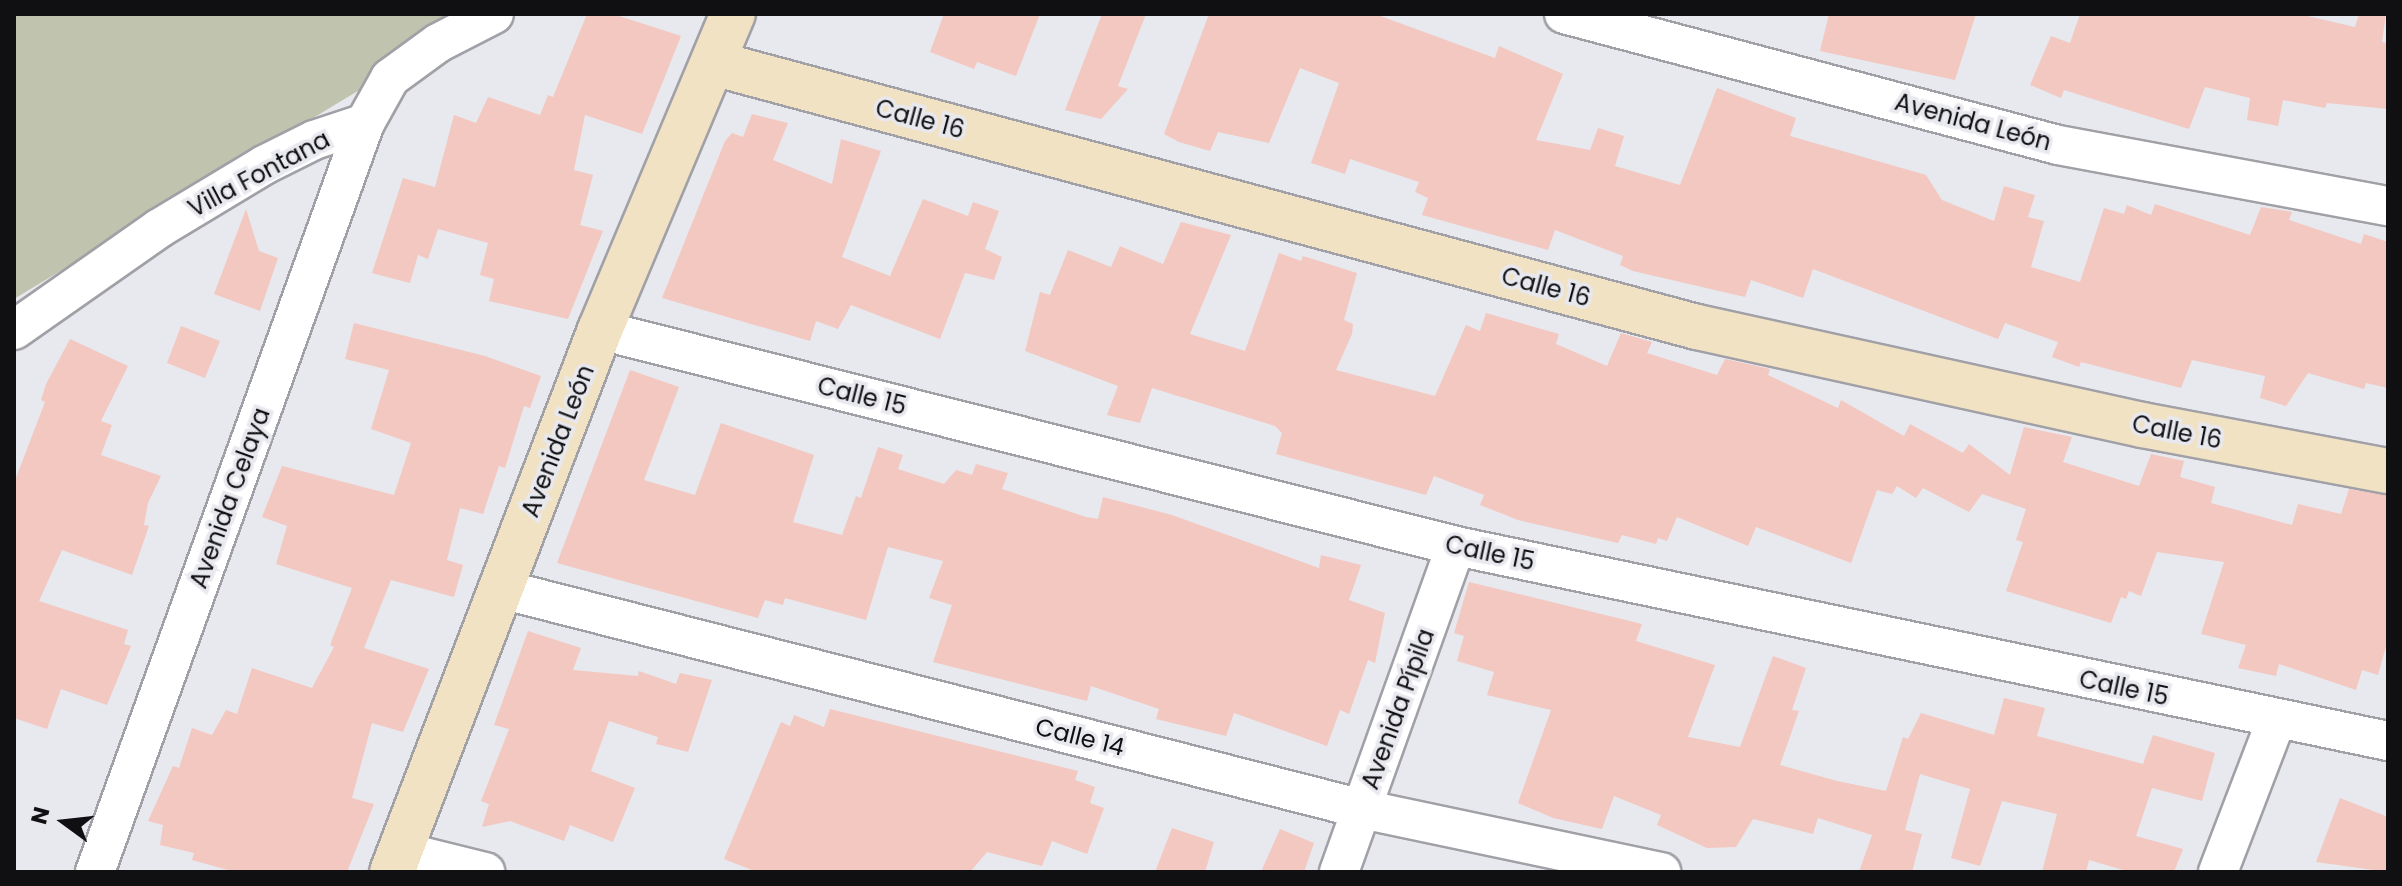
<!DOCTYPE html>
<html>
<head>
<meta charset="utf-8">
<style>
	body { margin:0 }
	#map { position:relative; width:2402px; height:886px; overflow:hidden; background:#e8e8ef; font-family:Poppins,sans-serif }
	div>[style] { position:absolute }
	.green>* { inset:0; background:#c0c3ad }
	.building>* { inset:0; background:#f2c8c0 }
	.roads { filter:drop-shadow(2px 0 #a0a0a6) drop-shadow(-2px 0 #a0a0a6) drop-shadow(0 2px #a0a0a6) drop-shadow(0 -2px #a0a0a6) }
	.street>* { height:38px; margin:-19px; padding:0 19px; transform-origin:19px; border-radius:19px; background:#fff }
	.secondary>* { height:44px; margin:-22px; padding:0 22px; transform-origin:22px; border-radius:22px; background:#f1e2c4 }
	span { translate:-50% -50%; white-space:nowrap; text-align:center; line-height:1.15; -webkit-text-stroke:7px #e8e8ef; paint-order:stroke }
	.street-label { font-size:24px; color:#101012 }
	.frame { position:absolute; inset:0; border:16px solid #101012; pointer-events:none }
	.north { position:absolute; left:24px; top:782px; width:80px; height:80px; -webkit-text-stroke:6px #e8e8ef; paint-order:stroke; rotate:285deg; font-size:22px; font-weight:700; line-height:32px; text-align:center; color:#101012 }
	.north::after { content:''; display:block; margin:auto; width:28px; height:36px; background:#101012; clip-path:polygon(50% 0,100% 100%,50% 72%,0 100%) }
</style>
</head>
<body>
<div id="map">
	<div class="green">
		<i style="clip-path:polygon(14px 14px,485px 14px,14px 299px)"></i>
	</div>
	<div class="building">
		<i style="clip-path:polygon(587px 14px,613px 14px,681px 36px,642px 134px,585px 115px,574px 170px,593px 175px,580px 225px,603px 231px,568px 319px,489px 301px,494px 279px,480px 275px,488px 243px,438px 229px,428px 259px,418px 255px,410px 283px,372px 273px,403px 178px,435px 187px,454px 115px,476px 123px,488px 97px,540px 115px,548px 95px,553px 97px)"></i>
		<i style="clip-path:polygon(944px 14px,1040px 14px,1016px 76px,977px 62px,974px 69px,930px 52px)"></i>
		<i style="clip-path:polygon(1102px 14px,1146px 14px,1118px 86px,1128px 89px,1101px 119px,1065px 110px)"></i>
		<i style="clip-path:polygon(1209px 14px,1375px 14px,1495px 58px,1499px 46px,1563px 74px,1536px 140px,1590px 150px,1598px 128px,1624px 136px,1615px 166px,1680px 185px,1717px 88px,1796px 118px,1790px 136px,1926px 175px,1942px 200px,1994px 221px,2004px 186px,2035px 195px,2028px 217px,2044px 221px,2031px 267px,2080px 282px,2104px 208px,2124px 214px,2127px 205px,2151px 215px,2155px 204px,2250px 235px,2261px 207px,2292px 212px,2289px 220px,2361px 244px,2364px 234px,2388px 242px,2388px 388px,2366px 383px,2364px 389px,2308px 373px,2286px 406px,2260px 398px,2265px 376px,2192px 360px,2181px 388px,2081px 362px,2079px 367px,2052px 357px,2058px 342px,2005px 323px,1998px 339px,1813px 269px,1803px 298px,1751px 280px,1745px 297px,1633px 271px,1620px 265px,1623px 256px,1555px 230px,1548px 250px,1422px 215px,1428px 198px,1415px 192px,1419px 182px,1350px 159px,1345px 174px,1311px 163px,1339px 83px,1300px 68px,1269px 143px,1218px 132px,1210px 151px,1179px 142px,1164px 134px)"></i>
		<i style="clip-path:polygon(1829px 14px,1976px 14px,1955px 80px,1820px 51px)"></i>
		<i style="clip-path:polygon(2080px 14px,2299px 14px,2355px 27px,2359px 14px,2386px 14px,2382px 42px,2388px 43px,2388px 109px,2327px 103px,2325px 108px,2283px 100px,2278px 126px,2247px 120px,2250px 98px,2205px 87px,2189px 129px,2064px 90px,2061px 98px,2030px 85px,2051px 36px,2070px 43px)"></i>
		<i style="clip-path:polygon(752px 114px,788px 123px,773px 160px,832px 184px,841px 139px,881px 151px,842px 257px,890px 276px,923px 199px,968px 216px,973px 202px,999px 211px,985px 249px,1002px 257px,994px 280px,965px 273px,940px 339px,851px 305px,838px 329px,816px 321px,810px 341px,662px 298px,725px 141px,732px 133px,743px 137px)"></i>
		<i style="clip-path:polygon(246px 209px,259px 251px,278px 258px,260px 311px,214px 294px)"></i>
		<i style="clip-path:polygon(1181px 222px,1231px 235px,1190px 334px,1245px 351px,1279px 253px,1301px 261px,1303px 256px,1357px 273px,1344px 320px,1353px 324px,1352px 334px,1336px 370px,1435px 396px,1466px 325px,1480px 331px,1486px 313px,1559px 334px,1556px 344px,1607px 366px,1621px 333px,1652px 342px,1647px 353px,1717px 375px,1725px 359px,1770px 369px,1768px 375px,1838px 408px,1841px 400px,1904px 436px,1910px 424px,1963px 453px,1969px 444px,2010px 475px,2024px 427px,2072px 437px,2063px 462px,2139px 486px,2151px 454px,2184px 461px,2180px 477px,2215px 487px,2211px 503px,2292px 525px,2298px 504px,2341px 514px,2349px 489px,2388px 495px,2388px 639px,2378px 675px,2362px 670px,2356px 690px,2279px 664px,2276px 676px,2238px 668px,2246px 645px,2201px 634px,2224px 562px,2157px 552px,2141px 596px,2129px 591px,2126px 599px,2121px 597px,2111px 623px,2006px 591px,2023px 542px,2016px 540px,2026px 509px,1982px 494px,1969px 512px,1923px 488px,1916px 498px,1897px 486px,1892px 494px,1877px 490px,1851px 563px,1756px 527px,1748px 546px,1677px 517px,1667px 541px,1658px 538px,1656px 544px,1622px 535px,1618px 543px,1518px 520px,1480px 505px,1484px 495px,1434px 476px,1426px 495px,1276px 454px,1282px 433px,1275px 426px,1152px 388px,1140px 423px,1107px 415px,1118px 386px,1025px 351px,1040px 292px,1050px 295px,1068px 250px,1111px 267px,1120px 246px,1163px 264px)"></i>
		<i style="clip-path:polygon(354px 323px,485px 356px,541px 376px,530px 408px,524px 406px,505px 468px,499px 466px,483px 514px,460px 508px,447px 560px,463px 565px,454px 597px,391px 580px,364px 648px,429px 669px,403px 732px,372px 723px,352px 798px,374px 804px,347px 872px,235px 872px,192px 860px,194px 853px,160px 845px,163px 825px,148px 821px,173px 766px,179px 768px,192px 728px,212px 735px,226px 710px,237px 714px,252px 668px,312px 688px,334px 647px,330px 645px,352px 588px,276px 564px,287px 526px,262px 517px,282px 466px,394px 495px,411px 443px,371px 429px,389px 370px,345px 359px)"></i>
		<i style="clip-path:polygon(181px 326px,220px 341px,205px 378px,167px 363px)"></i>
		<i style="clip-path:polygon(70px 339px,128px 366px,101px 421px,112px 425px,101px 455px,161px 476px,148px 503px,144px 525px,149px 526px,132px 575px,62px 550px,39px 601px,128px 630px,124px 644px,131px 646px,107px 705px,61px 689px,47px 729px,14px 718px,14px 483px,45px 402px,41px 400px,46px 384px)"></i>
		<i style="clip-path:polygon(630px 370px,679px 387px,644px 480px,695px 495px,721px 423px,814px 455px,793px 522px,842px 535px,856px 496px,861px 498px,878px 447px,903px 455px,898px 469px,944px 484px,956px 470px,972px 475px,976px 464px,1008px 473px,1002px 489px,1086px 517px,1098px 519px,1103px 497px,1172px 515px,1319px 568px,1321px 555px,1361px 565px,1349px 600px,1385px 613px,1375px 663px,1368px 660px,1349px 714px,1340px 710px,1327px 746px,1234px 713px,1226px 736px,1156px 719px,1159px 709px,1091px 686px,1087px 701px,933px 662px,952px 605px,929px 598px,943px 561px,888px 547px,866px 620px,785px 598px,783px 605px,765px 600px,758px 618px,557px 563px)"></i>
		<i style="clip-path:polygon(1469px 582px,1642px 624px,1636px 641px,1715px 665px,1688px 737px,1740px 747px,1773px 656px,1806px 668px,1792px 710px,1799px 711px,1780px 765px,1837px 781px,1886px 791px,1903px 737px,1908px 739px,1921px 713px,1994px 735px,2004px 698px,2045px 708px,2037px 736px,2109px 755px,2143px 764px,2153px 735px,2215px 753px,2202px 801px,2152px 788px,2136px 836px,2183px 849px,2174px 872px,2130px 872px,2089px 860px,2086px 872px,2042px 872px,2057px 814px,2002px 801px,1980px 866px,1951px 858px,1970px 789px,1920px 774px,1905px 830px,1922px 834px,1912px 872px,1859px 872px,1872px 835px,1818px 818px,1813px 834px,1753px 819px,1736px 847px,1707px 848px,1657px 825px,1661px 815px,1614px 796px,1602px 829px,1553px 818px,1518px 803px,1551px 710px,1487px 695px,1494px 672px,1457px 661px,1464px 636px,1454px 633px)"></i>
		<i style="clip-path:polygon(528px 631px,581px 648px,573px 670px,638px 676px,639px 671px,676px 684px,680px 673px,712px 680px,688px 752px,656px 744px,658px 737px,609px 721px,591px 771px,635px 788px,613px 842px,570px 825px,564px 841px,510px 821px,482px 827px,489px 804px,481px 801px,509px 729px,494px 725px)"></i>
		<i style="clip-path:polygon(830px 709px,1078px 771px,1075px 780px,1095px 787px,1090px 803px,1104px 808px,1087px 854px,1052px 841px,1042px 866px,987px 852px,970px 872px,757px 872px,724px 859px,781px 722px,790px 726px,794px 715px,824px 727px)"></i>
		<i style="clip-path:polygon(2340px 798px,2388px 817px,2388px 872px,2316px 862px)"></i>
		<i style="clip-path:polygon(1172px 828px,1214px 842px,1205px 872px,1155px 872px)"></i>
		<i style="clip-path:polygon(1280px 829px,1314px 843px,1304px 872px,1261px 872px)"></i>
	</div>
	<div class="roads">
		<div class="street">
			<i style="left:1564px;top:14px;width:511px;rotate:14.85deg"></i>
			<i style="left:2058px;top:145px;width:336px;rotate:10.5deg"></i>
			<i style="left:14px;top:330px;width:176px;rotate:-35deg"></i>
			<i style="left:158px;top:229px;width:124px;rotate:-31.1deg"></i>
			<i style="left:264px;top:165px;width:56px;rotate:-26.6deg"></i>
			<i style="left:314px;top:140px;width:54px;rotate:-18.4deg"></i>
			<i style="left:365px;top:123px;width:51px;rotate:-60.9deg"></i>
			<i style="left:390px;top:78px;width:59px;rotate:-36.1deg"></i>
			<i style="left:438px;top:43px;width:63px;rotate:-27.4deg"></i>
			<i style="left:600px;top:330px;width:883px;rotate:14.16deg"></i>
			<i style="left:1456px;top:546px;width:952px;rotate:11.82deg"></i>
			<i style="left:501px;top:589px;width:889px;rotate:14.33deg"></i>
			<i style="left:1362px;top:809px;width:306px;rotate:11.9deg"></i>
			<i style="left:400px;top:851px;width:88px;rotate:13.9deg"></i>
			<i style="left:95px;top:872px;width:796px;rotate:-70.18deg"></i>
			<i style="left:1339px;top:872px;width:346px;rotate:-70.3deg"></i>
			<i style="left:2218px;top:872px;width:162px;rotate:-69deg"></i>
		</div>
		<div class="secondary">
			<i style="left:713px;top:63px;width:1019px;rotate:15.02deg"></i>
			<i style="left:1697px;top:327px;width:456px;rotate:12.4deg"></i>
			<i style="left:2142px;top:425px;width:250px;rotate:10.6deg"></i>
			<i style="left:392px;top:872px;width:581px;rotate:-69.01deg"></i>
			<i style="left:600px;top:330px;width:343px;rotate:-67.2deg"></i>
		</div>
	</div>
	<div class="street-label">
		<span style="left:920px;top:119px;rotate:15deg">Calle 16</span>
		<span style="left:1973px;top:122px;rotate:15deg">Avenida León</span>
		<span style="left:259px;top:174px;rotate:-28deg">Villa Fontana</span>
		<span style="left:1546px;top:287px;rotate:15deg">Calle 16</span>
		<span style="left:862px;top:396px;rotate:14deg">Calle 15</span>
		<span style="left:2177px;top:432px;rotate:11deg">Calle 16</span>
		<span style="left:558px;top:441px;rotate:-69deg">Avenida León</span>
		<span style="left:230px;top:498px;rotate:-70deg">Avenida Celaya</span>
		<span style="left:1490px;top:553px;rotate:12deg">Calle 15</span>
		<span style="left:2124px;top:688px;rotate:12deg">Calle 15</span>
		<span style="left:1398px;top:709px;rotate:-70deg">Avenida Pípila</span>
		<span style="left:1080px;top:737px;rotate:14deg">Calle 14</span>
	</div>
	<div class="frame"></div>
	<div class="north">N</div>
</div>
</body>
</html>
